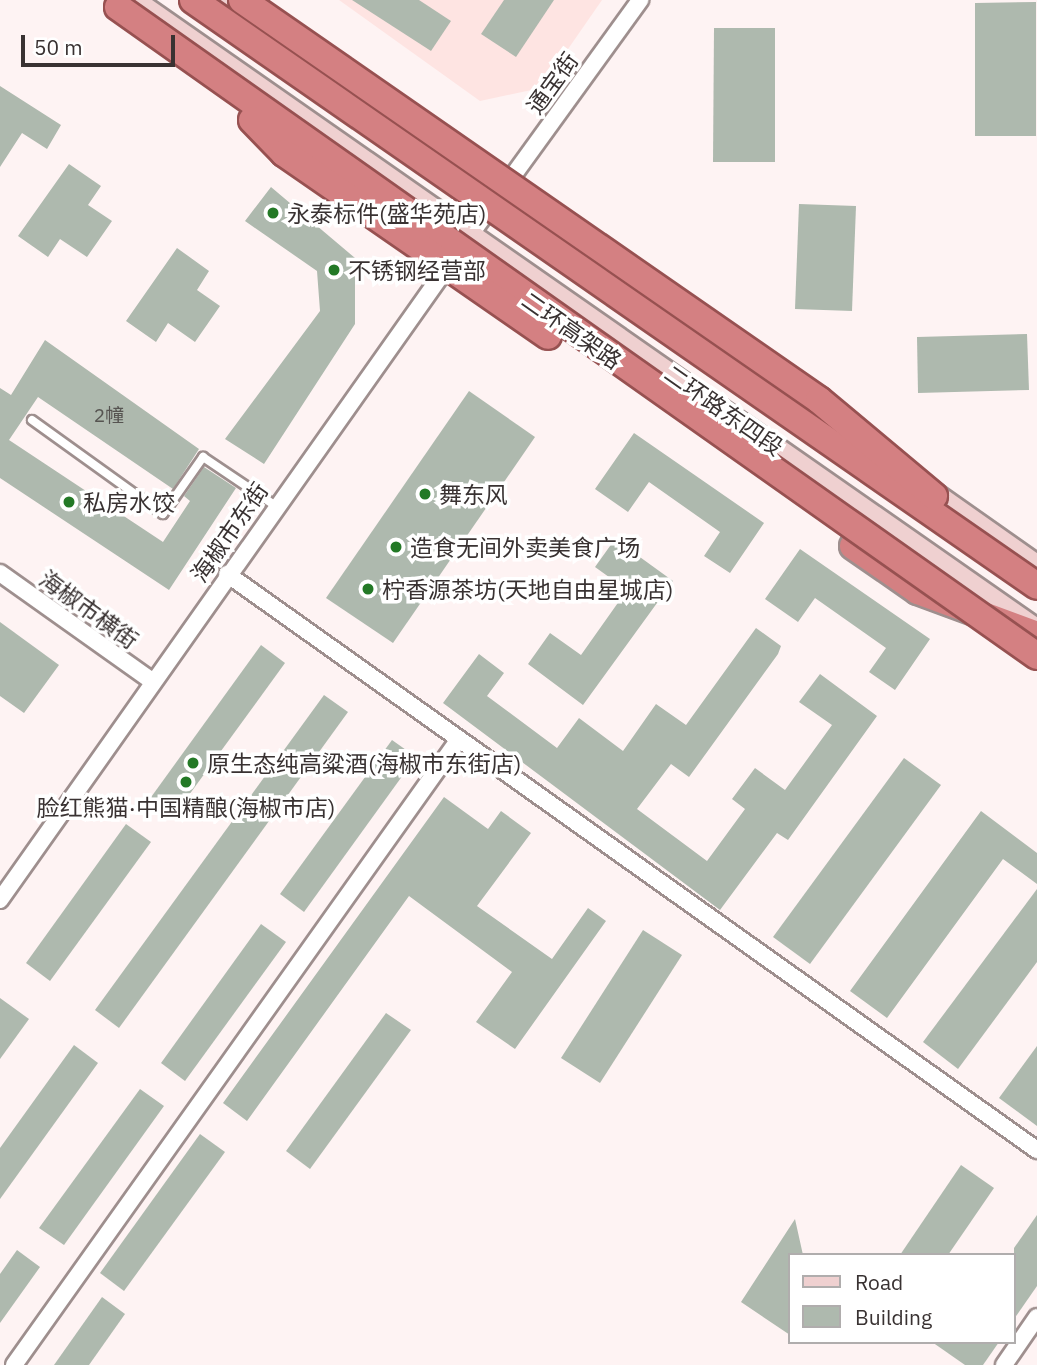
<!DOCTYPE html>
<html>
<head>
<meta charset="utf-8">
<style>
	body { margin:0 }
	#map { position:relative; width:1037px; height:1365px; overflow:hidden; background:#fef3f3; font-family:"IBM Plex Sans","Noto Sans SC",sans-serif }
	div>[style] { position:absolute }
	.built>* { inset:0; background:#fee4e2 }
	.building>* { inset:0; background:#aeb9ae }
	.roads { filter:drop-shadow(2px 0 #9e8f8e) drop-shadow(-2px 0 #9e8f8e) drop-shadow(0 2px #9e8f8e) drop-shadow(0 -2px #9e8f8e) }
	.service>* { height:8px; margin:-4px; padding:0 4px; transform-origin:4px; border-radius:4px; background:#fff }
	.minor>* { height:16px; margin:-8px; padding:0 8px; transform-origin:8px; border-radius:8px; background:#fff }
	.secondary>* { height:23px; margin:-11.5px; padding:0 11.5px; transform-origin:11.5px; border-radius:11.5px; background:#efd0d0 }
	.trunk>* { height:26px; margin:-13px; padding:0 13px; transform-origin:13px; border-radius:13px; background:#d48082 }
	.bridges { filter:drop-shadow(2px 0 #975151) drop-shadow(-2px 0 #975151) drop-shadow(0 2px #975151) drop-shadow(0 -2px #975151) }
	.trunk-bridge>* { height:26px; margin:-13px; padding:0 13px; transform-origin:13px; border-radius:13px; background:#d48082 }
	.dots>* { width:19px; height:19px; translate:-50% -50%; box-sizing:border-box; border:4px solid #fff; border-radius:50% }
	span { translate:-50% -50%; white-space:nowrap; text-align:center; line-height:1.15; -webkit-text-stroke:7px #fff; paint-order:stroke }
	.number-label { font-size:19px; color:#565451 }
	.number-label span { -webkit-text-stroke-width:0 }
	.street-label { font-size:23px; color:#393232 }
	.poi-label { font-size:23px; color:#393232 }
	.left { translate:0 -50%; text-align:left }
	.legend { position:absolute; left:788px; top:1253px; width:228px; height:91px; box-sizing:border-box; background:#fff; border:2px solid #b0adad; margin:0; padding:9px 12px; list-style:none; font-size:21px; color:#393232 }
	.legend li { display:flex; align-items:center; gap:14px; height:35px }
	.legend b { width:35px; border:2px solid #b0adad }
	.scale { position:absolute; left:21px; top:35px; width:154px; height:32px; box-sizing:border-box; border:4px solid #393232; border-top:0; padding-left:9px; font-size:21px; line-height:24px; white-space:nowrap; color:#393232; -webkit-text-stroke:5px #fff; paint-order:stroke }
</style>
</head>
<body>
<div id="map">
	<div class="built">
		<i style="clip-path:polygon(339px 0,602px 0,541px 88px,480px 101px)"></i>
	</div>
	<div class="building">
		<i style="clip-path:polygon(352px 0,419px 0,451px 21px,431px 51px)"></i>
		<i style="clip-path:polygon(504px 0,554px 0,516px 57px,481px 34px)"></i>
		<i style="clip-path:polygon(1036px 2px,1036px 136px,975px 136px,975px 3px)"></i>
		<i style="clip-path:polygon(714px 28px,775px 28px,775px 162px,713px 162px)"></i>
		<i style="clip-path:polygon(0 86px,61px 125px,47px 149px,22px 133px,0 167px)"></i>
		<i style="clip-path:polygon(69px 164px,101px 186px,88px 205px,112px 221px,87px 257px,60px 239px,48px 257px,18px 236px)"></i>
		<i style="clip-path:polygon(271px 187px,355px 258px,355px 324px,264px 464px,225px 439px,320px 311px,317px 271px,245px 221px)"></i>
		<i style="clip-path:polygon(799px 204px,856px 206px,852px 311px,795px 309px)"></i>
		<i style="clip-path:polygon(177px 248px,209px 271px,197px 290px,220px 306px,195px 342px,168px 323px,156px 342px,126px 321px)"></i>
		<i style="clip-path:polygon(1027px 334px,1029px 390px,918px 393px,917px 337px)"></i>
		<i style="clip-path:polygon(45px 340px,199px 449px,173px 489px,38px 397px,9px 440px,163px 542px,190px 501px,184px 496px,204px 467px,236px 488px,169px 590px,0 478px,0 388px,11px 395px)"></i>
		<i style="clip-path:polygon(469px 391px,535px 437px,393px 643px,326px 598px)"></i>
		<i style="clip-path:polygon(634px 433px,764px 523px,730px 573px,704px 556px,720px 532px,649px 482px,628px 512px,595px 489px)"></i>
		<i style="clip-path:polygon(615px 539px,673px 581px,583px 705px,528px 664px,550px 633px,581px 655px,627px 590px,595px 567px)"></i>
		<i style="clip-path:polygon(800px 549px,930px 639px,895px 690px,869px 672px,886px 648px,815px 598px,798px 622px,765px 599px)"></i>
		<i style="clip-path:polygon(0 622px,59px 665px,24px 713px,0 696px)"></i>
		<i style="clip-path:polygon(756px 628px,781px 646px,778px 654px,689px 777px,671px 764px,637px 809px,707px 861px,745px 809px,732px 799px,755px 768px,785px 790px,832px 725px,799px 702px,820px 674px,877px 716px,788px 840px,777px 833px,720px 910px,443px 703px,479px 654px,504px 673px,487px 696px,557px 748px,579px 718px,623px 751px,656px 704px,686px 725px)"></i>
		<i style="clip-path:polygon(261px 645px,285px 663px,173px 817px,149px 800px)"></i>
		<i style="clip-path:polygon(324px 695px,348px 712px,119px 1028px,95px 1010px)"></i>
		<i style="clip-path:polygon(392px 740px,416px 757px,304px 912px,280px 894px)"></i>
		<i style="clip-path:polygon(904px 758px,941px 785px,810px 964px,773px 937px)"></i>
		<i style="clip-path:polygon(444px 797px,488px 829px,501px 811px,531px 833px,477px 906px,552px 959px,588px 908px,606px 921px,515px 1049px,476px 1022px,512px 972px,409px 896px,247px 1121px,223px 1103px)"></i>
		<i style="clip-path:polygon(981px 811px,1037px 853px,1037px 884px,1003px 859px,887px 1018px,850px 991px)"></i>
		<i style="clip-path:polygon(126px 824px,151px 842px,50px 981px,26px 963px)"></i>
		<i style="clip-path:polygon(1037px 889px,1037px 962px,958px 1069px,923px 1042px)"></i>
		<i style="clip-path:polygon(261px 924px,286px 942px,185px 1081px,161px 1063px)"></i>
		<i style="clip-path:polygon(643px 930px,682px 955px,600px 1083px,561px 1058px)"></i>
		<i style="clip-path:polygon(0 998px,29px 1019px,0 1059px)"></i>
		<i style="clip-path:polygon(386px 1013px,411px 1030px,310px 1169px,286px 1151px)"></i>
		<i style="clip-path:polygon(74px 1045px,98px 1063px,0 1199px,0 1148px)"></i>
		<i style="clip-path:polygon(1037px 1046px,1037px 1126px,999px 1098px)"></i>
		<i style="clip-path:polygon(140px 1089px,164px 1106px,64px 1245px,39px 1228px)"></i>
		<i style="clip-path:polygon(200px 1134px,225px 1152px,124px 1291px,100px 1273px)"></i>
		<i style="clip-path:polygon(961px 1165px,994px 1188px,948px 1255px,900px 1255px)"></i>
		<i style="clip-path:polygon(1037px 1215px,1037px 1286px,1014px 1319px,1014px 1248px)"></i>
		<i style="clip-path:polygon(795px 1219px,803px 1255px,790px 1255px,790px 1335px,741px 1302px)"></i>
		<i style="clip-path:polygon(17px 1250px,40px 1267px,0 1323px,0 1274px)"></i>
		<i style="clip-path:polygon(102px 1297px,125px 1314px,89px 1365px,54px 1365px)"></i>
		<i style="clip-path:polygon(932px 1342px,999px 1342px,983px 1365px,965px 1365px)"></i>
	</div>
	<div class="roads">
		<div class="service">
			<i style="left:32px;top:420px;width:161px;rotate:35.7deg"></i>
			<i style="left:163px;top:514px;width:70px;rotate:-54.9deg"></i>
			<i style="left:203px;top:457px;width:88px;rotate:33.9deg"></i>
		</div>
		<div class="minor">
			<i style="left:465px;top:242px;width:299px;rotate:-54.1deg"></i>
			<i style="left:0;top:573px;width:186px;rotate:35.4deg"></i>
			<i style="left:227px;top:574px;width:994px;rotate:35.42deg"></i>
			<i style="left:0;top:900px;width:784px;rotate:-54.77deg"></i>
			<i style="left:14px;top:1365px;width:768px;rotate:-54.59deg"></i>
			<i style="left:1004px;top:1365px;width:58px;rotate:-55.5deg"></i>
		</div>
		<div class="secondary">
			<i style="left:132px;top:0;width:1096px;rotate:34.89deg"></i>
			<i style="left:221px;top:0;width:42px;rotate:35.2deg"></i>
			<i style="left:919px;top:484px;width:144px;rotate:35.1deg"></i>
		</div>
		<div class="trunk">
			<i style="left:853px;top:546px;width:79px;rotate:34.7deg"></i>
			<i style="left:918px;top:591px;width:127px;rotate:20.3deg"></i>
		</div>
	</div>
	<div class="bridges">
		<div class="trunk-bridge">
			<i style="left:193px;top:0;width:1027px;rotate:34.77deg"></i>
			<i style="left:242px;top:0;width:702px;rotate:34.73deg"></i>
			<i style="left:819px;top:400px;width:150px;rotate:39.9deg"></i>
			<i style="left:118px;top:7px;width:1125px;rotate:35.23deg"></i>
			<i style="left:252px;top:120px;width:46px;rotate:45.9deg"></i>
			<i style="left:284px;top:153px;width:321px;rotate:34.7deg"></i>
		</div>
	</div>
	<div class="dots">
		<i style="left:273px;top:213px;background:#237926"></i>
		<i style="left:334px;top:270px;background:#237926"></i>
		<i style="left:425px;top:494px;background:#237926"></i>
		<i style="left:69px;top:502px;background:#237926"></i>
		<i style="left:396px;top:547px;background:#237926"></i>
		<i style="left:368px;top:589px;background:#237926"></i>
		<i style="left:193px;top:763px;background:#237926"></i>
		<i style="left:186px;top:782px;background:#237926"></i>
	</div>
	<div class="number-label">
		<span style="left:109px;top:416px">2幢</span>
	</div>
	<div class="street-label">
		<span style="left:552px;top:83px;rotate:-54deg">通宝街</span>
		<span style="left:572px;top:330px;rotate:35deg">二环高架路</span>
		<span style="left:724px;top:410px;rotate:35deg">二环路东四段</span>
		<span style="left:229px;top:532px;rotate:-55deg">海椒市东街</span>
		<span style="left:89px;top:609px;rotate:36deg">海椒市横街</span>
	</div>
	<div class="poi-label">
		<span class="left" style="left:287px;top:213px">永泰标件(盛华苑店)</span>
		<span class="left" style="left:348px;top:270px">不锈钢经营部</span>
		<span class="left" style="left:439px;top:494px">舞东风</span>
		<span class="left" style="left:83px;top:502px">私房水饺</span>
		<span class="left" style="left:410px;top:547px">造食无间外卖美食广场</span>
		<span class="left" style="left:382px;top:589px">柠香源茶坊(天地自由星城店)</span>
		<span class="left" style="left:207px;top:763px">原生态纯高粱酒(海椒市东街店)</span>
		<span style="left:186px;top:807px">脸红熊猫·中国精酿(海椒市店)</span>
	</div>
	<ul class="legend">
	<li><b style="height:9px;background:#efd0d0"></b>Road</li>
	<li><b style="height:19px;background:#aeb9ae"></b>Building</li>
	</ul>
	<div class="scale">50 m</div>
</div>
</body>
</html>
